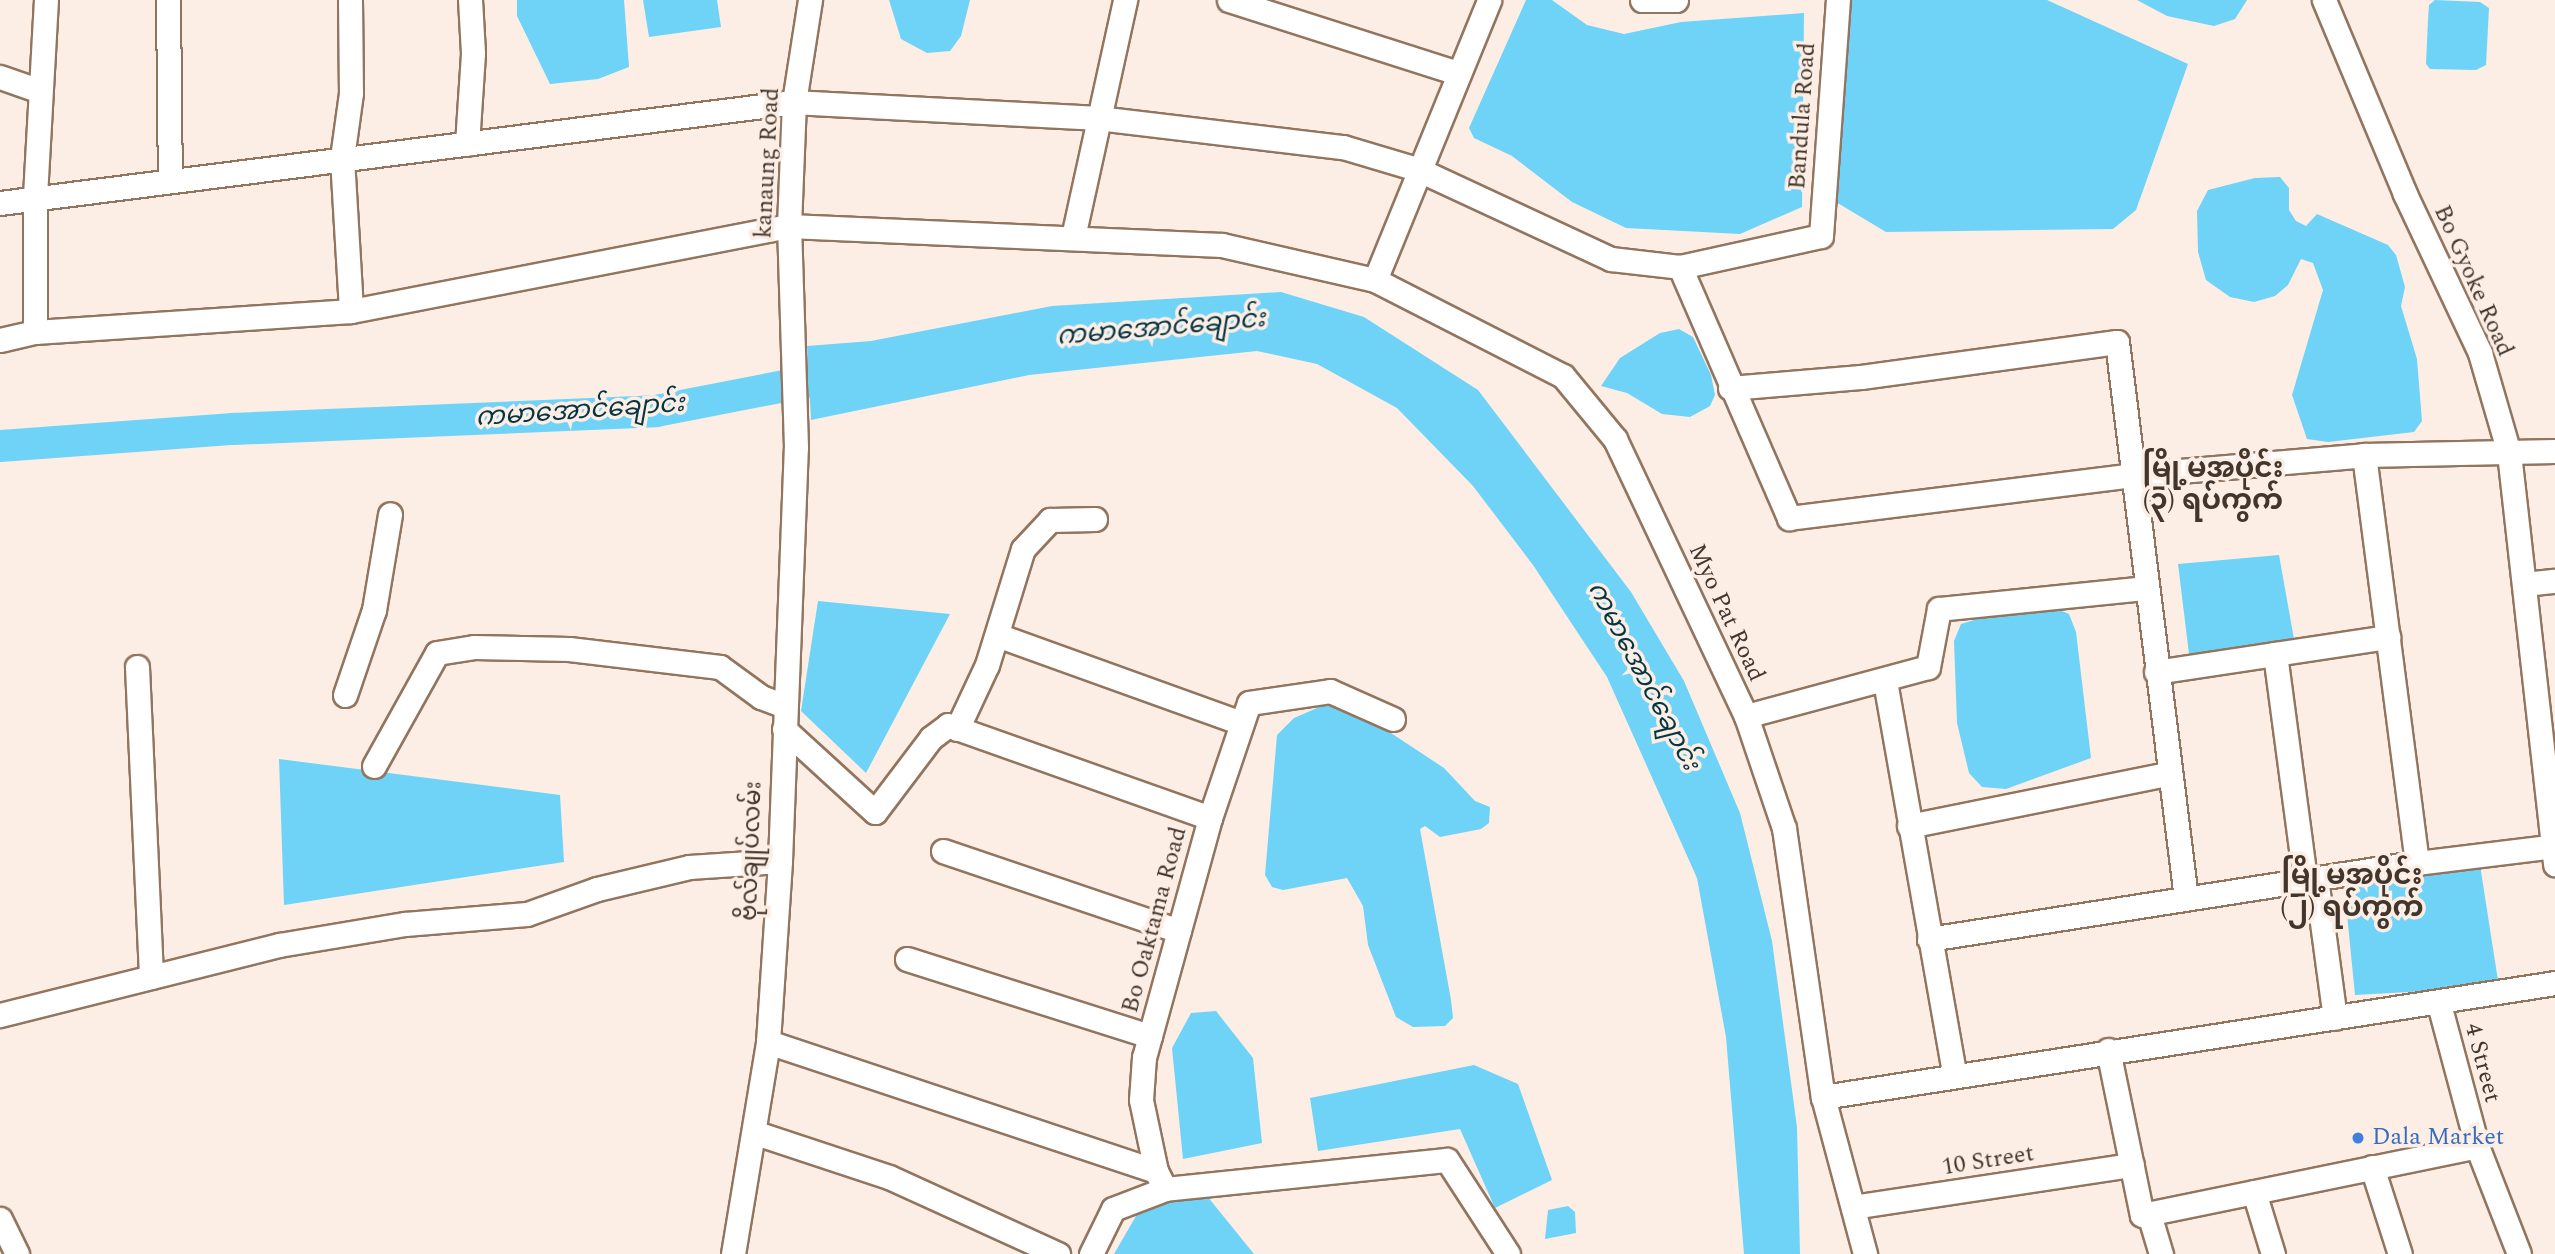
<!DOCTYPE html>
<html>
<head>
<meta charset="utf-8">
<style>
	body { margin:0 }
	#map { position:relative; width:2555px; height:1254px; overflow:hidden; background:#fceee5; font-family:Spectral,"Noto Sans Myanmar",serif }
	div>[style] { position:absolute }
	.water>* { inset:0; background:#6ed3f6 }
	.river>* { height:32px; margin:-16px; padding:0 16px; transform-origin:16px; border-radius:16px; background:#6ed3f6 }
	.roads { filter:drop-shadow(2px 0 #92755f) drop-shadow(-2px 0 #92755f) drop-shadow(0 2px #92755f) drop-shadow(0 -2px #92755f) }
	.minor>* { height:23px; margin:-11.5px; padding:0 11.5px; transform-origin:11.5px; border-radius:11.5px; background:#fff }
	.dots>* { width:19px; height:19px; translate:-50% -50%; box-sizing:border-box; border:4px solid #fceee5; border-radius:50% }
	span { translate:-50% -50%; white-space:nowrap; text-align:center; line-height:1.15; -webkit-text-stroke:7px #fceee5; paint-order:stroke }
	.street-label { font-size:24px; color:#42352c }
	.shop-label { font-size:24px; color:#366cbe }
	.left { translate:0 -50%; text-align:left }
	.water-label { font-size:26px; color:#043543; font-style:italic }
	.quarter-label { font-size:28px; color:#42352c; font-weight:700 }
</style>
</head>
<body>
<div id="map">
	<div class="water">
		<i style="clip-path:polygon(517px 0,624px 0,629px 67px,598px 79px,550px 84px,517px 16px)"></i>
		<i style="clip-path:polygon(643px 0,717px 0,721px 27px,649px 37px)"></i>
		<i style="clip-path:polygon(889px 0,970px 0,961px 36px,950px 51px,927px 53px,901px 39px)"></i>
		<i style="clip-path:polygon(1526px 0,1552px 0,1587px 25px,1624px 34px,1681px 22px,1804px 13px,1802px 207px,1740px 234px,1626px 228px,1572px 202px,1512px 156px,1474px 138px,1469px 128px)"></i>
		<i style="clip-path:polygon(1849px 0,2047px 0,2188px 64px,2136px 210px,2113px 229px,1886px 232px,1836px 202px)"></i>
		<i style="clip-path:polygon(2137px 0,2247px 0,2235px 19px,2214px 26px,2167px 16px)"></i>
		<i style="clip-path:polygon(2435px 0,2480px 2px,2489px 8px,2486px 65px,2476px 70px,2430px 69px,2426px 64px,2428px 20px,2429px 5px)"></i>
		<i style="clip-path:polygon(2280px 177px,2289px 188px,2289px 210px,2296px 221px,2306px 226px,2317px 214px,2388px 245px,2396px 255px,2405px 287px,2401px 306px,2417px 359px,2422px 421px,2414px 432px,2328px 442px,2307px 439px,2292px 395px,2323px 290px,2313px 263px,2301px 259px,2288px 285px,2275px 296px,2254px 302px,2230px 297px,2206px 280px,2198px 252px,2197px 211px,2208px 190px,2255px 178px)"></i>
		<i style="clip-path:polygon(1281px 292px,1364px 317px,1478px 390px,1631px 592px,1684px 681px,1740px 813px,1772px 941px,1797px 1127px,1800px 1254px,1744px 1254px,1726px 1037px,1697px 878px,1607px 677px,1533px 565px,1473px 486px,1397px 408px,1317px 364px,1257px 351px,1029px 375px,811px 420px,807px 346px,871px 341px,1052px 306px)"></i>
		<i style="clip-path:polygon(1679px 329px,1693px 337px,1711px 375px,1715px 395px,1710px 406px,1690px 417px,1662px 414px,1627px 393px,1601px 386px,1620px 358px,1660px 333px)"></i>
		<i style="clip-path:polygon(2279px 555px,2294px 639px,2189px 654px,2178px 564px)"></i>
		<i style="clip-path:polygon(818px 601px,950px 614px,866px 773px,801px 711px)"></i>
		<i style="clip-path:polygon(2057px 609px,2069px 614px,2076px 632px,2091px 758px,2006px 789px,1982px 787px,1969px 773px,1957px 723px,1954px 641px,1961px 624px,1994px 614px)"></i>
		<i style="clip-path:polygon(1324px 705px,1363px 715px,1394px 735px,1444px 768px,1475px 801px,1490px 807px,1489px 823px,1481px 829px,1440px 837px,1425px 826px,1420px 829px,1451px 1000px,1453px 1018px,1445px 1026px,1413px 1027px,1396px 1017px,1368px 945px,1363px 906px,1347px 878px,1283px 890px,1272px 887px,1265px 875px,1277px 735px,1294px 718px)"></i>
		<i style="clip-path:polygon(279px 759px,560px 795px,564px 862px,284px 905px)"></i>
		<i style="clip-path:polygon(2480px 865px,2499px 987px,2355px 995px,2344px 884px)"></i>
		<i style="clip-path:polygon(1216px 1011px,1253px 1058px,1262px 1143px,1183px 1159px,1172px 1048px,1191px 1013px)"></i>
		<i style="clip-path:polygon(1474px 1065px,1518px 1084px,1552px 1180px,1495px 1208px,1460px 1129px,1318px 1151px,1310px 1098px)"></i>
		<i style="clip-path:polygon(1207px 1196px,1254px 1254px,1114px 1254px,1147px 1197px)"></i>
		<i style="clip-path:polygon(1568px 1206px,1575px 1212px,1576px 1233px,1545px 1239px,1548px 1210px)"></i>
	</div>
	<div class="river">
		<i style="left:0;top:446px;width:234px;rotate:-4.2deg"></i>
		<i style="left:233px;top:429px;width:423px;rotate:-2.4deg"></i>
		<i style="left:656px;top:411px;width:199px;rotate:-11deg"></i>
	</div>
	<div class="roads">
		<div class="minor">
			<i style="left:168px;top:0;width:180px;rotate:89.4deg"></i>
			<i style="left:350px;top:0;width:93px;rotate:89.4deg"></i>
			<i style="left:351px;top:93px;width:66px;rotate:97.9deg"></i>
			<i style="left:342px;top:158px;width:153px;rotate:86.6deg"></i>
			<i style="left:1229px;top:0;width:240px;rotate:17.7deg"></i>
			<i style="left:1642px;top:0;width:34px"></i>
			<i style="left:2324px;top:0;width:210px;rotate:67.3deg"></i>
			<i style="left:2405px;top:194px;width:176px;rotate:64.7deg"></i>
			<i style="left:2480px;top:353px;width:104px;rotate:73.8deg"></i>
			<i style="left:2509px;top:453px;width:414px;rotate:83.6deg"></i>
			<i style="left:0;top:77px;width:42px;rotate:19.3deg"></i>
			<i style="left:467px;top:144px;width:91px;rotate:-86.2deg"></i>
			<i style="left:473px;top:53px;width:53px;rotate:-93.2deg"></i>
			<i style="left:0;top:203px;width:800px;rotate:-7.25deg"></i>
			<i style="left:794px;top:102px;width:304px;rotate:3deg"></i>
			<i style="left:1098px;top:118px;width:247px;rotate:6.8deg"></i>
			<i style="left:1343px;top:147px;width:77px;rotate:16.6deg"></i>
			<i style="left:1417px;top:169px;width:214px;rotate:24.9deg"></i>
			<i style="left:1611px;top:259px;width:69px;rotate:6.6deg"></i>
			<i style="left:1680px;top:267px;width:144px;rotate:-12.4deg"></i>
			<i style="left:1821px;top:236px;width:237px;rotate:-85.9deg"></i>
			<i style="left:1073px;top:237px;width:243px;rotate:-77.6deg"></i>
			<i style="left:1680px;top:267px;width:274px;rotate:66.5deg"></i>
			<i style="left:1789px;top:518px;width:347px;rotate:-7.1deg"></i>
			<i style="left:2133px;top:475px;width:232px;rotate:-4.9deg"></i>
			<i style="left:2364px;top:455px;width:191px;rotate:-1.2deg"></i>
			<i style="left:1375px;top:280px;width:302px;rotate:-67.8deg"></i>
			<i style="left:35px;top:332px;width:136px;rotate:-90deg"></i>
			<i style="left:35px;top:196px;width:196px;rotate:-86.8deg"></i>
			<i style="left:0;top:340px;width:36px;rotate:-13deg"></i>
			<i style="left:35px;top:332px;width:317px;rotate:-3.8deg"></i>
			<i style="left:351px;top:311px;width:446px;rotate:-11deg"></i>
			<i style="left:789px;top:226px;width:433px;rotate:2.5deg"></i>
			<i style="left:1222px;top:245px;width:157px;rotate:12.9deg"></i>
			<i style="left:1375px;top:280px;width:211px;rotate:27.1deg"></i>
			<i style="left:1563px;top:376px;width:82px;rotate:50.5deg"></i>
			<i style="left:1615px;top:439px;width:306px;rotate:64.7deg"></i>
			<i style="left:1746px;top:716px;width:118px;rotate:71.3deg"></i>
			<i style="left:1784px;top:828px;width:272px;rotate:81.8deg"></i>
			<i style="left:1823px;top:1097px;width:163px;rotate:75deg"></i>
			<i style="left:1730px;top:388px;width:131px;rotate:-4.8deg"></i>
			<i style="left:1861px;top:377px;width:258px;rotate:-7.8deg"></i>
			<i style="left:2117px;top:342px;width:560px;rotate:82.93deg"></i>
			<i style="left:2364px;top:455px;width:411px;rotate:82.6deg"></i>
			<i style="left:2524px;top:584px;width:31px;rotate:-6deg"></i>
			<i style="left:997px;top:635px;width:260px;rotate:19.8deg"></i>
			<i style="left:2275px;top:654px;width:228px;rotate:82.4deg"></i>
			<i style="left:137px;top:667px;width:310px;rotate:87.4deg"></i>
			<i style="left:2156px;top:672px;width:235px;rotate:-8.6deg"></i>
			<i style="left:1885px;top:681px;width:399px;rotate:80deg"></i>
			<i style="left:345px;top:695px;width:90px;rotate:-71.2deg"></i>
			<i style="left:374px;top:610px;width:97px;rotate:-80.5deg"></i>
			<i style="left:1746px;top:716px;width:188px;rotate:-15.1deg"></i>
			<i style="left:1928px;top:667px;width:59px;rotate:-79.3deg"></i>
			<i style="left:1939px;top:609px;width:207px;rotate:-5.8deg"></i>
			<i style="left:784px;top:729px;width:123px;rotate:42.4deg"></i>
			<i style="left:875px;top:812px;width:93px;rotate:-52.9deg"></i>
			<i style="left:931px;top:738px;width:21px;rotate:-37deg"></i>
			<i style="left:948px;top:725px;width:278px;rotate:19.5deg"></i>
			<i style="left:1210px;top:818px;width:248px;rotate:105.4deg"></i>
			<i style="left:1144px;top:1057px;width:43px;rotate:94deg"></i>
			<i style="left:1141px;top:1100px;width:73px;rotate:78.1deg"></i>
			<i style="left:1156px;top:1171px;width:20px;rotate:63deg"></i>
			<i style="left:1165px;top:1189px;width:283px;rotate:-5.9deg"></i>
			<i style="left:1447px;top:1160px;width:112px;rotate:57deg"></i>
			<i style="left:957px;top:729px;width:71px;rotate:-64.9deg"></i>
			<i style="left:987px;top:665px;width:121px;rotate:-72.8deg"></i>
			<i style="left:1023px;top:549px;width:40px;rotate:-47deg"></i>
			<i style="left:1050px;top:520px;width:45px;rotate:-1.3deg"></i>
			<i style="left:374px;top:766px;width:129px;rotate:-60.9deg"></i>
			<i style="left:437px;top:653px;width:37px;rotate:-9deg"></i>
			<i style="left:474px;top:647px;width:95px;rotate:1.2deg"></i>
			<i style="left:569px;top:649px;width:152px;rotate:6.8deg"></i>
			<i style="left:720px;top:667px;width:51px;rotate:36.2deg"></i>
			<i style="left:761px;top:697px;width:26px;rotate:21deg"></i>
			<i style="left:1210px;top:818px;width:121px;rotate:-71.3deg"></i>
			<i style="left:1249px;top:703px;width:82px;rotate:-8.4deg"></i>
			<i style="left:1330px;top:691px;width:69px;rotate:24deg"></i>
			<i style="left:1909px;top:826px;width:264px;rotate:-11.4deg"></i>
			<i style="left:943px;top:851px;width:249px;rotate:18.7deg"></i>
			<i style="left:2316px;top:878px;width:141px;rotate:82.3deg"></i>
			<i style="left:1929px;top:939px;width:494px;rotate:-8.9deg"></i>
			<i style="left:2417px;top:863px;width:139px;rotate:-7deg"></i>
			<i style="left:907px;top:959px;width:255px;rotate:17.6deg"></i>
			<i style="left:2439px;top:1004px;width:147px;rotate:75deg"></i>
			<i style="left:2477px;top:1146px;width:116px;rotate:68.7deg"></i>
			<i style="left:0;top:1015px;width:288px;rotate:-14.1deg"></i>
			<i style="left:279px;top:945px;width:128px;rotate:-9.5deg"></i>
			<i style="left:405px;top:924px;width:122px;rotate:-4.7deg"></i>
			<i style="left:527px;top:914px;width:74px;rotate:-19.7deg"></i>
			<i style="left:597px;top:889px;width:95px;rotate:-13.4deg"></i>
			<i style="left:689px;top:867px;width:91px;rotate:-3.8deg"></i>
			<i style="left:768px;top:1042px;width:409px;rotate:18.4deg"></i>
			<i style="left:2108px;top:1050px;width:168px;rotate:78.4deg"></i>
			<i style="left:2142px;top:1215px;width:342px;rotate:-11.6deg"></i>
			<i style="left:1823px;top:1097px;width:741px;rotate:-8.85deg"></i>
			<i style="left:756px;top:1133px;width:140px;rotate:18.3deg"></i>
			<i style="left:889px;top:1177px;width:186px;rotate:24.5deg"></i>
			<i style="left:2372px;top:1167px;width:91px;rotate:72.2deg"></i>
			<i style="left:2254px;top:1192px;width:65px;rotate:73deg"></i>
			<i style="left:1853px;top:1207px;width:282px;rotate:-8.6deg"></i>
			<i style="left:2149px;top:1214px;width:42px;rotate:73.3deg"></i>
			<i style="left:0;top:1219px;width:39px;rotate:64deg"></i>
			<i style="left:733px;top:1254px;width:215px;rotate:-80.6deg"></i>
			<i style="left:768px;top:1042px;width:181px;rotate:-86.2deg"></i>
			<i style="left:780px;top:861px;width:414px;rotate:-87.8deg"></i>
			<i style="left:796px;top:447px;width:221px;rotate:-91.8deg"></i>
			<i style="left:789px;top:226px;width:124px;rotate:-87.7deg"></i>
			<i style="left:794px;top:102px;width:103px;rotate:-81.1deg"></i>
			<i style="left:1091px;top:1254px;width:50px;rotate:-63.9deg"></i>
			<i style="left:1113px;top:1209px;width:56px;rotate:-21deg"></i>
		</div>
	</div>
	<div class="dots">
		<i style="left:2358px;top:1138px;background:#3f7fe0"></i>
	</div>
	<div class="street-label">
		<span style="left:1803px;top:116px;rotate:-86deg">Bandula Road</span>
		<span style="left:768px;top:163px;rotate:-87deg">kanaung Road</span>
		<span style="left:2473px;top:281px;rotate:66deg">Bo Gyoke Road</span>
		<span style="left:1726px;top:613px;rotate:65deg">Myo Pat Road</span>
		<span style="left:752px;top:851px;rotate:-88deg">ဗိုလ်ချုပ်လမ်း</span>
		<span style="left:1155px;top:920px;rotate:-75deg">Bo Oaktama Road</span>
		<span style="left:2482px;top:1063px;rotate:75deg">4 Street</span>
		<span style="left:1988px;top:1161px;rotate:-9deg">10 Street</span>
	</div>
	<div class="shop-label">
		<span class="left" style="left:2372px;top:1138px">Dala Market</span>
	</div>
	<div class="water-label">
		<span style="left:1161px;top:328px;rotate:-5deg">ကမာအောင်ချောင်း</span>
		<span style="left:580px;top:411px;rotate:-4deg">ကမာအောင်ချောင်း</span>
		<span style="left:1643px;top:676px;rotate:62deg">ကမာအောင်ချောင်း</span>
	</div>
	<div class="quarter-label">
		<span style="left:2213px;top:485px">မြို့မအပိုင်း<br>(၃) ရပ်ကွက်</span>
		<span style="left:2352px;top:892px">မြို့မအပိုင်း<br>(၂) ရပ်ကွက်</span>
	</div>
</div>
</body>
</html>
